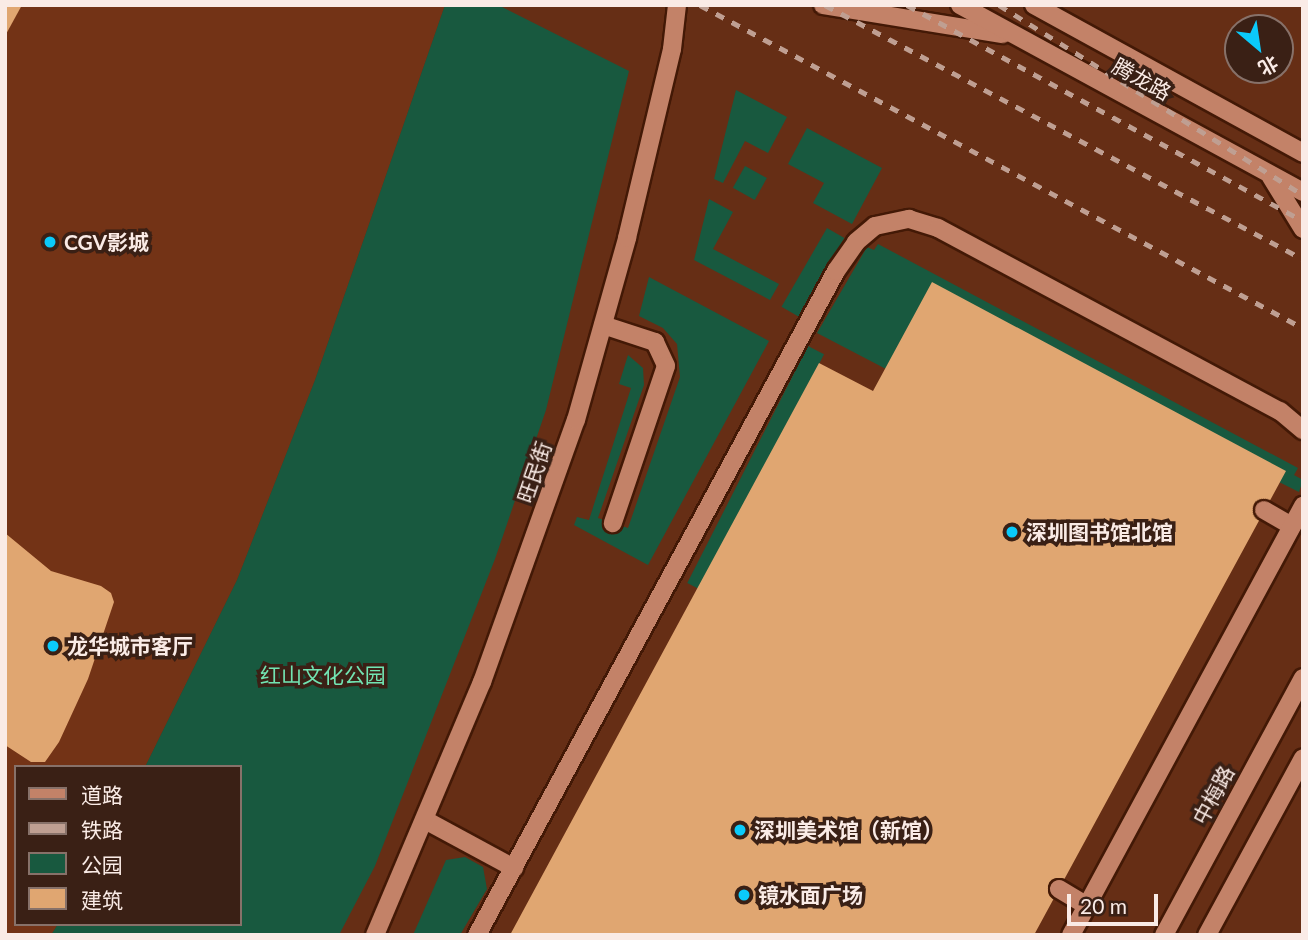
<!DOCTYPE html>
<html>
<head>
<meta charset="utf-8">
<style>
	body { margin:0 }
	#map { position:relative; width:1308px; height:940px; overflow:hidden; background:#662e15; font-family:Lato,"Noto Sans SC",sans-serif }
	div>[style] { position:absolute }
	.built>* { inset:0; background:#733316 }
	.green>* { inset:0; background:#18593f; transform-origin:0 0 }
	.building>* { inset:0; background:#e0a671 }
	.roads { filter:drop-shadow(2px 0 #431906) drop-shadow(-2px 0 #431906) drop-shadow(0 2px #431906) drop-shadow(0 -2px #431906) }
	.lane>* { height:18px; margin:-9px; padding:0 9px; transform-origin:9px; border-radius:9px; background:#c38268 }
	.secondary>* { height:18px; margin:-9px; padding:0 9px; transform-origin:9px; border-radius:9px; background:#c38268 }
	.rail>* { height:5px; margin-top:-2.5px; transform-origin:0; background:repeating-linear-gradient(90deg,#bf9f92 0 9px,transparent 0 18px) }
	.dots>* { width:19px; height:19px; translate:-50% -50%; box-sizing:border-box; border:4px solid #3a2015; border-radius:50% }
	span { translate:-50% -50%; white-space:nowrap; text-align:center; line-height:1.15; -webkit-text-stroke:7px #3a2015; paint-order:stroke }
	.street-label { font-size:21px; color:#faebe6 }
	.poi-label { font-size:21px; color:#faebe6; font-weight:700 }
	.left { translate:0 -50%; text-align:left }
	.park-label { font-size:21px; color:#72e4b2 }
	.frame { position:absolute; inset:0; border:7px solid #faebe6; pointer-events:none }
	.legend { position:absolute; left:14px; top:765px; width:228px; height:161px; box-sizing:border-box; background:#3a2015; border:2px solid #877169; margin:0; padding:9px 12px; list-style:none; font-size:21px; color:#faebe6 }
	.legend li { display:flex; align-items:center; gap:14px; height:35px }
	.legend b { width:35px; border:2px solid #877169 }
	.north { position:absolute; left:1224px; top:14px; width:70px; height:70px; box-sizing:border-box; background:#3a2015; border:2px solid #877169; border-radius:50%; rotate:151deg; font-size:19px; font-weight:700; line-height:28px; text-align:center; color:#faebe6 }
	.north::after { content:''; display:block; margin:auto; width:24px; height:32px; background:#0bcafa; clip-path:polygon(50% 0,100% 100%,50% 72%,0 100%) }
	.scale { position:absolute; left:1067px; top:894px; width:91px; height:32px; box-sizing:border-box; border:4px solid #faebe6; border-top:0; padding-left:9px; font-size:21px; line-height:24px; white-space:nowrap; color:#faebe6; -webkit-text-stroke:5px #3a2015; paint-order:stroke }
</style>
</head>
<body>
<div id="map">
	<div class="built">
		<i style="clip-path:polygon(5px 5px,445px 5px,315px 380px,237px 580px,145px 767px,16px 767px,16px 924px,58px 924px,51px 935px,5px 935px)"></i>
	</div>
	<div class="green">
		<i style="clip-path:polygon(445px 5px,498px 5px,629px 71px,546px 410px,495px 559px,375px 866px,339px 935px,51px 935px,58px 924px,240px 924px,240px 767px,145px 767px,237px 580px,315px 380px)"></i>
		<i style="clip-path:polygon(736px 90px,787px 117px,768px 153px,745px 141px,723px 183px,714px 179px)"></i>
		<i style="clip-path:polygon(807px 128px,882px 168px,852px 224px,813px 203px,824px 183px,788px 164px)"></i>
		<i style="left:745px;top:166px;width:25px;height:25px;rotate:29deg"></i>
		<i style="clip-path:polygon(709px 199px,733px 212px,713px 249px,779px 284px,770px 300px,694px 260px)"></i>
		<i style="left:827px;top:228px;width:20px;height:91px;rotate:30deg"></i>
		<i style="clip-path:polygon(878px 244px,1298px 468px,1294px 475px,1303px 480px,1299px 492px,1279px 482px,886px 369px,817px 333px,867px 247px,874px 250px)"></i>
		<i style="clip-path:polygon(649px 277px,769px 341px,648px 565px,574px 525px,577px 517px,589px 520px,631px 388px,619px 384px,628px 355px,643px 368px,644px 385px,598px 518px,628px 528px,680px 377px,677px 344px,663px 328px,639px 316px)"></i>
		<i style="left:808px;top:346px;width:18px;height:266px;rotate:27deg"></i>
		<i style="clip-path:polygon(465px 857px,483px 867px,487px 889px,460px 935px,413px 935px,446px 860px)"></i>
	</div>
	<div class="building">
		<i style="clip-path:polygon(5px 5px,22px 5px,5px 36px)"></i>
		<i style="clip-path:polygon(932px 282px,1286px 471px,1034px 935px,510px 935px,819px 363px,873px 391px)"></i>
		<i style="clip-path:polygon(5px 533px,51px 571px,101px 586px,111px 593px,114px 602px,88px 679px,59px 742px,45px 762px,31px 762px,5px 745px)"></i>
	</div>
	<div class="roads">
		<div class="lane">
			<i style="left:603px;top:325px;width:55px;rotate:18.1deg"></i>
			<i style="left:655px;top:342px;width:26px;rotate:65deg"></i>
			<i style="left:666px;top:366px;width:166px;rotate:108.7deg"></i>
			<i style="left:1264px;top:510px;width:32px;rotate:30deg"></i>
			<i style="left:427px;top:821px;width:99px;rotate:28.4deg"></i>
			<i style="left:1059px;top:889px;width:33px;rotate:31deg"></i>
			<i style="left:477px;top:935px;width:755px;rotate:-61.6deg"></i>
			<i style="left:836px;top:271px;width:35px;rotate:-55deg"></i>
			<i style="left:856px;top:242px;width:25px;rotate:-40deg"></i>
			<i style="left:875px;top:226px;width:35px;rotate:-12deg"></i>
			<i style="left:909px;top:219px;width:30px;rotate:17deg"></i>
			<i style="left:938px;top:228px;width:388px;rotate:28.2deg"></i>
			<i style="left:1280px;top:411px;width:30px;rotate:40deg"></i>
			<i style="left:1071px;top:935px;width:488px;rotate:-61.6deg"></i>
		</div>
		<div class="secondary">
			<i style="left:823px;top:5px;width:182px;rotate:9.2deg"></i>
			<i style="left:960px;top:5px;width:391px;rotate:28.6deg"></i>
			<i style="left:1034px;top:5px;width:307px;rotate:28.8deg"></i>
			<i style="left:1271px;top:177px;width:61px;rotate:58.4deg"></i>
			<i style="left:375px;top:935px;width:275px;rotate:-67.1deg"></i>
			<i style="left:482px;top:682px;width:278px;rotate:-70.3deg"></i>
			<i style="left:576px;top:420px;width:189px;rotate:-74.3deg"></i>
			<i style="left:627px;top:238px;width:194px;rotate:-76.6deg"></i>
			<i style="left:672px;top:49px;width:44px;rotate:-83.5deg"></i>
			<i style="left:1164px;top:935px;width:292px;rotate:-61.6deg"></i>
			<i style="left:1207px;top:935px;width:201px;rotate:-61.5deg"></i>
		</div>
	</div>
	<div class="rail">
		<i style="left:700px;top:5px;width:684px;rotate:28.18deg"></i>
		<i style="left:825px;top:5px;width:541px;rotate:27.99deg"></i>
		<i style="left:907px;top:5px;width:451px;rotate:28.6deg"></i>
		<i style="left:999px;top:5px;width:358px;rotate:32deg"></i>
	</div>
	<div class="dots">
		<i style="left:50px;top:242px;background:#0bcafa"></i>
		<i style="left:1012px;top:532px;background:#0bcafa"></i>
		<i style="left:53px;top:646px;background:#0bcafa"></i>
		<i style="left:740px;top:830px;background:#0bcafa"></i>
		<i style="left:744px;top:895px;background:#0bcafa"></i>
	</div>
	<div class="street-label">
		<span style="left:1142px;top:79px;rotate:29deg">腾龙路</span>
		<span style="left:534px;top:472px;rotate:-71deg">旺民街</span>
		<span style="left:1213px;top:795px;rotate:-62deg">中梅路</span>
	</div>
	<div class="poi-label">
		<span class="left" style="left:64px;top:242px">CGV影城</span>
		<span class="left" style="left:1026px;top:532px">深圳图书馆北馆</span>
		<span class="left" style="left:67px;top:646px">龙华城市客厅</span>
		<span class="left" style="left:754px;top:830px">深圳美术馆（新馆）</span>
		<span class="left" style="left:758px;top:895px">镜水面广场</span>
	</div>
	<div class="park-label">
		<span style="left:323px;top:675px">红山文化公园</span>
	</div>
	<div class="frame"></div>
	<ul class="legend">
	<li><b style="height:9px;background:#c38268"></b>道路</li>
	<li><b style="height:9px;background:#bf9f92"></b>铁路</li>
	<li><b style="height:19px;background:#18593f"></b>公园</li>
	<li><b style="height:19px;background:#e0a671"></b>建筑</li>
	</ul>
	<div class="north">北</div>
	<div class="scale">20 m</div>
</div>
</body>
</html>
